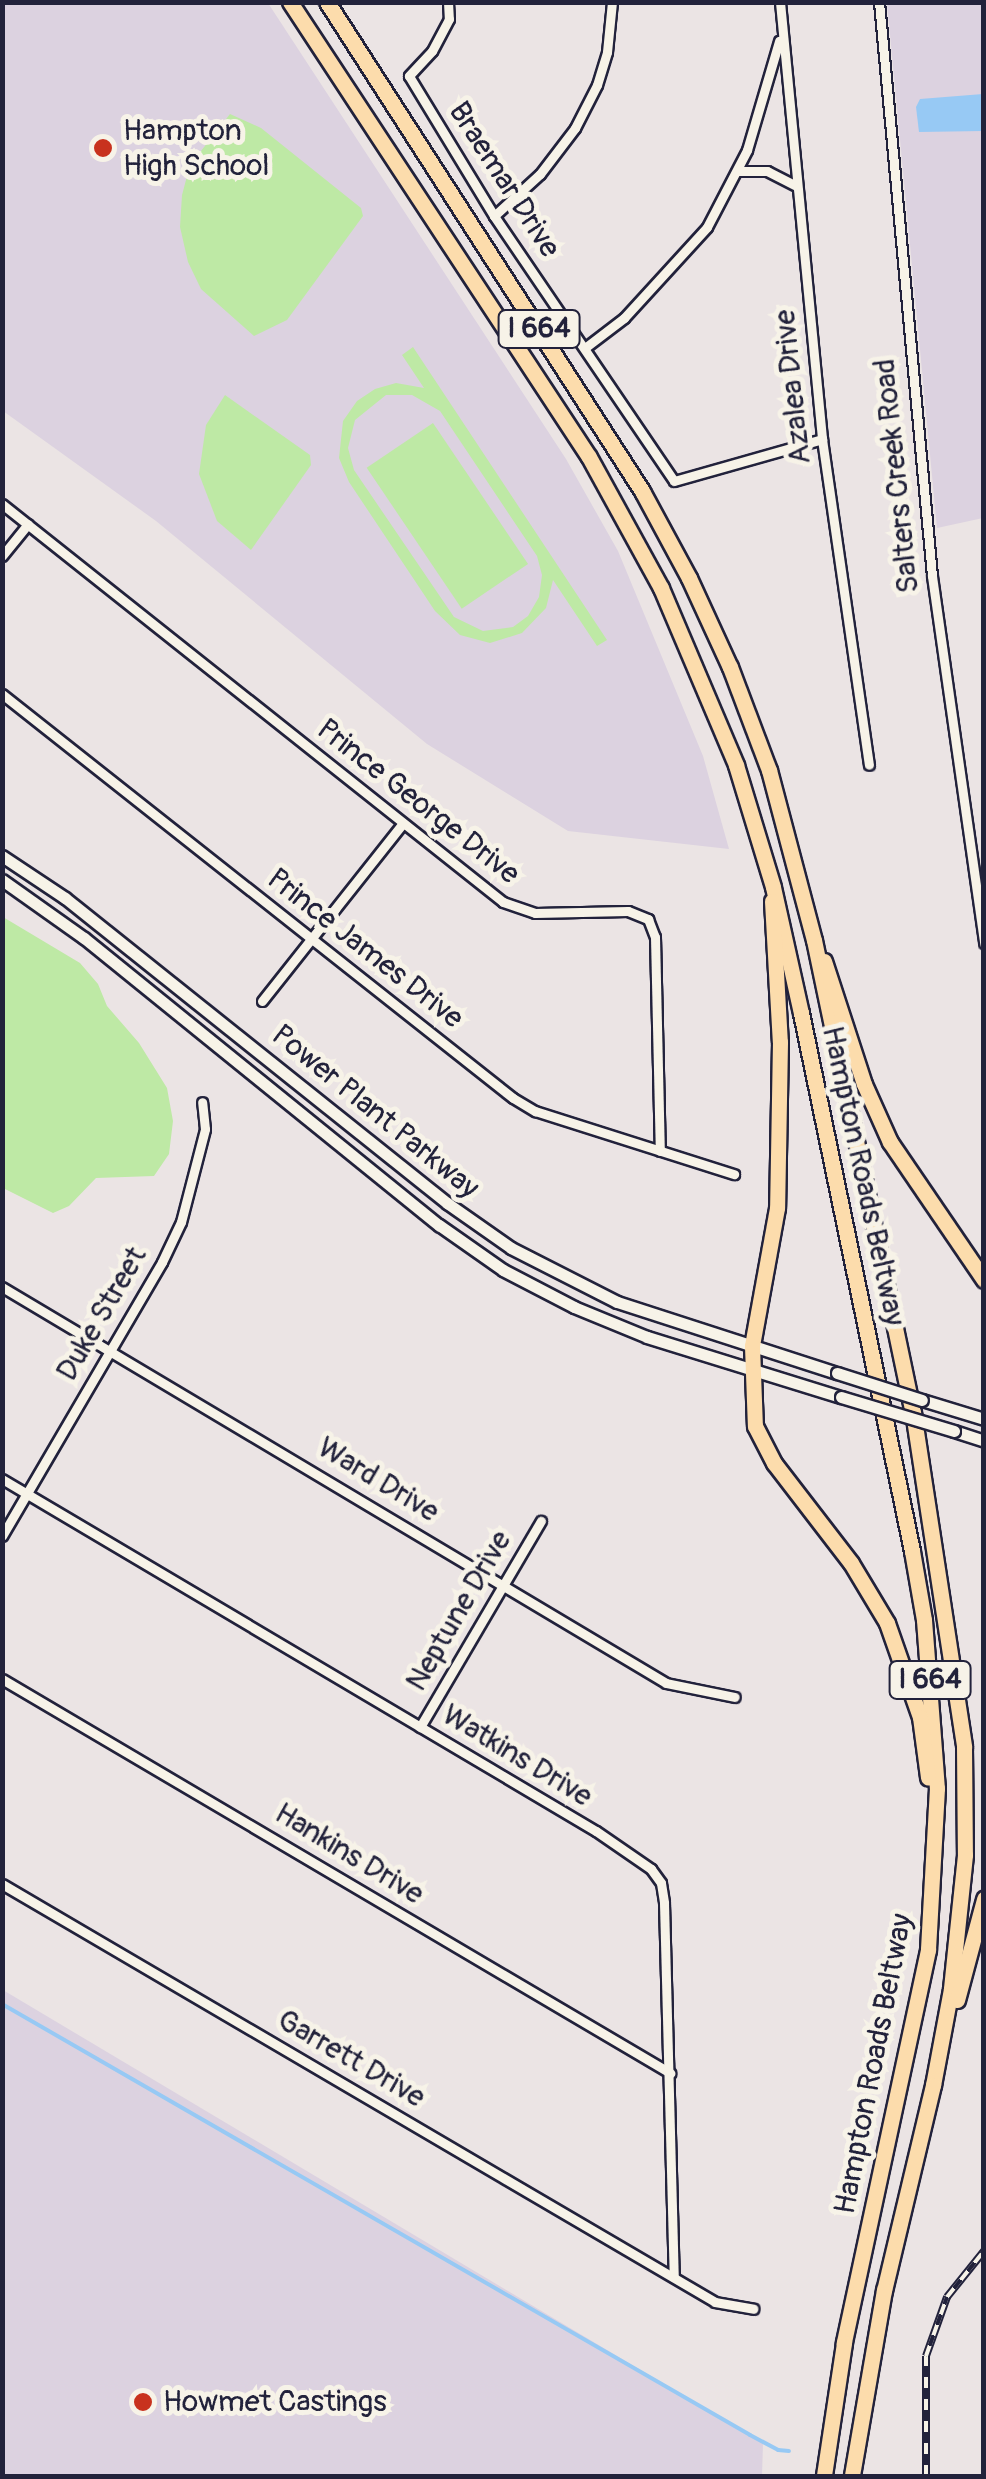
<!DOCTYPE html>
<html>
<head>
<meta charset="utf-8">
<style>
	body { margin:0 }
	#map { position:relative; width:986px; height:2479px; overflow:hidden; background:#ebe4e4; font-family:Pangolin,sans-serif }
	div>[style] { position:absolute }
	.built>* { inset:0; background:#dcd2e0 }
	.green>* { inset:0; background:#bee9a5; transform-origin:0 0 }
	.water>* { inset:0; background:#97c9f4 }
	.stream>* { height:4px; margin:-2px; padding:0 2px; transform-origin:2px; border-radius:2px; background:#97c9f4 }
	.roads { filter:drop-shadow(2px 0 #22223b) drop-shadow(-2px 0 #22223b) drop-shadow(0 2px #22223b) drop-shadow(0 -2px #22223b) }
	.minor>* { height:9px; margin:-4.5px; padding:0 4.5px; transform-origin:4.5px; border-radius:4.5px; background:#f7f3e8 }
	.secondary>* { height:11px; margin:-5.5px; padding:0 5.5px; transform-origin:5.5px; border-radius:5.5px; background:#f7f3e8 }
	.motorway>* { height:15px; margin:-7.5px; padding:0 7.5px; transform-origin:7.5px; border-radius:7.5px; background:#fcdcac }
	.rail>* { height:8px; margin-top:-4px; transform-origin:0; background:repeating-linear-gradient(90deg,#f7f3e8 0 11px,#22223b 0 22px); box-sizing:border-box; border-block:2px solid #22223b }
	.bridges { filter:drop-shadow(2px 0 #22223b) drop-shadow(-2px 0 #22223b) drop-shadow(0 2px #22223b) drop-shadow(0 -2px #22223b) }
	.secondary-bridge>* { height:11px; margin:-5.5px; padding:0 5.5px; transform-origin:5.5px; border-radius:5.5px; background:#f7f3e8 }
	.dots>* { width:28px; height:28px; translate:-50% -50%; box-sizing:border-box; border:5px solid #f7f3e8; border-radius:50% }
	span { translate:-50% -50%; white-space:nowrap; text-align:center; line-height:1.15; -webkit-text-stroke:10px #f7f3e8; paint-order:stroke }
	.shield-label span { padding:2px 8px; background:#f7f3e8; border:2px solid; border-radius:8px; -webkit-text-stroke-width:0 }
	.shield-label { font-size:28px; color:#22223b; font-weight:700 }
	.poi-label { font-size:30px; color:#22223b }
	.left { translate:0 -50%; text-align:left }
	.street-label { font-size:30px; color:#22223b }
	.frame { position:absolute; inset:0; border:5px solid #22223b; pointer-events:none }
</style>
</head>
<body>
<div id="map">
	<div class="built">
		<i style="clip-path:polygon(2px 3px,268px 3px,566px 459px,618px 551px,703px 756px,729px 849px,568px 831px,427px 744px,156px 521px,3px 411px)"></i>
		<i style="clip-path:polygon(887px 3px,983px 3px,983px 518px,937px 528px)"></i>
		<i style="clip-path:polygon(3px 1990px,763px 2443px,762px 2476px,3px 2476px)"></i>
	</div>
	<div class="green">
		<i style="clip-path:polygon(230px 114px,261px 128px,361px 208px,363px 216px,287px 320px,254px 336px,201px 289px,188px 262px,180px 227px,182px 195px,190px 165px)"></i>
		<i style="clip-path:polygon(evenodd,413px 347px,607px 640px,597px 646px,553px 580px,546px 608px,522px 633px,490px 643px,460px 635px,435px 611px,349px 482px,339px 458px,343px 421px,357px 401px,375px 389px,396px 383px,424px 388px,402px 355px,413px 347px,386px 395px,412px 395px,440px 411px,537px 556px,542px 575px,539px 597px,528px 616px,513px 627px,483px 631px,454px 617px,354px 470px,348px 448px,355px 420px,386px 395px)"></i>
		<i style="clip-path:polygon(225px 395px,310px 455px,311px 465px,251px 550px,217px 521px,199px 474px,206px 425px)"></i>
		<i style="left:433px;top:423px;width:170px;height:80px;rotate:56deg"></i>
		<i style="clip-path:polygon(3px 917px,80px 963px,98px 984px,107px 1006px,139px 1043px,167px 1088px,173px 1121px,169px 1154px,154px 1176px,96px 1178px,69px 1206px,53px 1213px,3px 1188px)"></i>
	</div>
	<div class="water">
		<i style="clip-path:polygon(983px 94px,983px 131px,919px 132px,916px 107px,920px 99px)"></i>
	</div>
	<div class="stream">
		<i style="left:2px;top:2004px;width:863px;rotate:29.95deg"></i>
		<i style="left:750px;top:2435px;width:32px;rotate:28deg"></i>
		<i style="left:778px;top:2450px;width:11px;rotate:5deg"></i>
	</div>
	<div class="roads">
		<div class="minor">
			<i style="left:448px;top:2px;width:17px;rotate:87deg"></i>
			<i style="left:449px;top:19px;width:36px;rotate:118deg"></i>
			<i style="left:432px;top:51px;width:34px;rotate:133deg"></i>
			<i style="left:409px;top:76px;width:164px;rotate:58.7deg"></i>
			<i style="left:494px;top:216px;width:320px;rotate:55.8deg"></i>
			<i style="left:674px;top:481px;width:154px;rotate:-15.8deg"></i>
			<i style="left:780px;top:2px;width:439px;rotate:84.5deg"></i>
			<i style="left:822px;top:439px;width:329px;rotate:81.8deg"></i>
			<i style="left:879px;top:2px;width:576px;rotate:84.72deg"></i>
			<i style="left:932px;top:576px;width:371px;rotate:81.9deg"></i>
			<i style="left:738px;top:171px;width:29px"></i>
			<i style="left:767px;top:171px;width:33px;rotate:27deg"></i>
			<i style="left:494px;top:216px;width:62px;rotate:-42.4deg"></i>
			<i style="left:540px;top:174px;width:58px;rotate:-52.7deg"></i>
			<i style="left:575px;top:128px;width:48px;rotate:-62.9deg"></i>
			<i style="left:597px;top:85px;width:34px;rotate:-73deg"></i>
			<i style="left:607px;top:52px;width:50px;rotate:-84.3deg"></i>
			<i style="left:586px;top:347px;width:48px;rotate:-37.3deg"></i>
			<i style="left:624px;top:318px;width:123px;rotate:-47.6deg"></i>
			<i style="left:707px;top:227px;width:87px;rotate:-62.5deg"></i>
			<i style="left:747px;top:150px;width:114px;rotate:-73.6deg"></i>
			<i style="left:2px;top:504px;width:640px;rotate:38.46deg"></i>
			<i style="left:503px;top:902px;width:34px;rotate:19deg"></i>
			<i style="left:535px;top:913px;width:93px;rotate:-1.2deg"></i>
			<i style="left:628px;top:911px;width:22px;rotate:22deg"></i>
			<i style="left:648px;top:919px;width:19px;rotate:69deg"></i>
			<i style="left:655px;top:937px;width:214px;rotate:88.7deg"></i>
			<i style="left:2px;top:556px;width:41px;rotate:-50.9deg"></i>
			<i style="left:2px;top:694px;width:651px;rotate:38.33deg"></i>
			<i style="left:513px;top:1098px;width:26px;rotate:31deg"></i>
			<i style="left:535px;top:1111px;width:209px;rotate:17.6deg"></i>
			<i style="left:262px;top:1001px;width:227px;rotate:-51.6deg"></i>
			<i style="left:2px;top:1287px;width:773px;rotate:30.81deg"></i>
			<i style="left:666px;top:1683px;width:70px;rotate:11.5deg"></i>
			<i style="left:2px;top:1479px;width:690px;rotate:30.65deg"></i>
			<i style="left:596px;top:1831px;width:67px;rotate:34.6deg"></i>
			<i style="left:651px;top:1869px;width:17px;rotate:54deg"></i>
			<i style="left:661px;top:1883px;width:20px;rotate:81deg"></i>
			<i style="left:664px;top:1903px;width:374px;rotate:88.5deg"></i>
			<i style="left:2px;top:1536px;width:317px;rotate:-59.7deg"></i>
			<i style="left:162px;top:1262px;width:44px;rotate:-64.6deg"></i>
			<i style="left:181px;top:1222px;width:96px;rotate:-75.5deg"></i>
			<i style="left:205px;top:1129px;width:27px;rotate:-96deg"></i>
			<i style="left:2px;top:1679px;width:776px;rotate:30.53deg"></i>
			<i style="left:420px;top:1727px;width:239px;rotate:-59.6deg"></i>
			<i style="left:2px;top:1884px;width:826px;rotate:30.38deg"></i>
			<i style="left:715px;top:2302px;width:39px;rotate:10deg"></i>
		</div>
		<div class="secondary">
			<i style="left:2px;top:856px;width:76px;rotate:33.7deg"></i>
			<i style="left:65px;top:898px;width:489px;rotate:38.6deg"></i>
			<i style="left:447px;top:1203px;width:78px;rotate:35.1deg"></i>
			<i style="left:511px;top:1248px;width:119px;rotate:27deg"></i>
			<i style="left:617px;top:1302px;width:231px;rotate:17.9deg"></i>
			<i style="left:2px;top:880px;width:100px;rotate:35.3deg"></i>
			<i style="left:84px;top:938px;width:457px;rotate:39deg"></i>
			<i style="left:439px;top:1225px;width:78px;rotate:35.1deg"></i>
			<i style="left:503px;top:1270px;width:80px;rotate:27.5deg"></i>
			<i style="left:574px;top:1307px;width:79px;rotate:22.3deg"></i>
			<i style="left:647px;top:1337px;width:203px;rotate:17.2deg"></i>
			<i style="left:922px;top:1400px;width:65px;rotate:17deg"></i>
			<i style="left:954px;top:1431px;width:32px;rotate:18deg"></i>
		</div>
		<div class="motorway">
			<i style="left:290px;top:2px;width:544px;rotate:56.69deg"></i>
			<i style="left:589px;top:457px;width:149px;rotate:61.2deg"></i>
			<i style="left:661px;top:588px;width:192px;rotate:67deg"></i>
			<i style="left:736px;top:765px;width:127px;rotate:73.1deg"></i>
			<i style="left:773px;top:887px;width:129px;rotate:77.5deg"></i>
			<i style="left:801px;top:1013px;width:549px;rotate:78.34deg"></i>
			<i style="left:912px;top:1551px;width:70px;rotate:80.1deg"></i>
			<i style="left:924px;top:1620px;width:169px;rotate:85.6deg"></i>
			<i style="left:937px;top:1788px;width:162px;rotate:93.2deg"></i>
			<i style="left:928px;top:1950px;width:402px;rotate:102.1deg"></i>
			<i style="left:844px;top:2343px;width:134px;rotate:98.6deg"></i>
			<i style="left:327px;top:2px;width:582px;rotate:57.21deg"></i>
			<i style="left:642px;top:491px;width:99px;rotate:61.6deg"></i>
			<i style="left:689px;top:578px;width:98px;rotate:65.3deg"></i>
			<i style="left:730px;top:667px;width:110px;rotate:69.3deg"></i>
			<i style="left:769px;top:770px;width:176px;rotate:75.2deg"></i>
			<i style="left:814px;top:940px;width:482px;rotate:78.2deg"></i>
			<i style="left:913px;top:1412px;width:339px;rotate:81.3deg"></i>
			<i style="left:964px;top:1747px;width:108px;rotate:89.5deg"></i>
			<i style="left:965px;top:1855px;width:135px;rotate:96deg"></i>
			<i style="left:951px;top:1989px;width:98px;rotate:100.6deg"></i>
			<i style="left:933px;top:2085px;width:211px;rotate:103.4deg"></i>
			<i style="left:884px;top:2290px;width:189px;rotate:99.8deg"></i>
			<i style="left:772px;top:901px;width:141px;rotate:86.8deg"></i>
			<i style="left:780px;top:1042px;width:166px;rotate:91deg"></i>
			<i style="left:777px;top:1208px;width:140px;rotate:100.3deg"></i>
			<i style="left:752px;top:1346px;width:80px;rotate:87.9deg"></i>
			<i style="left:755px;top:1426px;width:42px;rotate:62.8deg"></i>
			<i style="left:774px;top:1463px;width:126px;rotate:52.4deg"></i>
			<i style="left:851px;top:1563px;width:70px;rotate:59deg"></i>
			<i style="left:887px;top:1623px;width:100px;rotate:70.7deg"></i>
			<i style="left:920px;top:1717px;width:61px;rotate:82.4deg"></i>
			<i style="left:824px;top:961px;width:129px;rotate:72deg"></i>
			<i style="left:864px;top:1084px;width:64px;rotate:65.9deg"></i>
			<i style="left:890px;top:1142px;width:167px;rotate:55.7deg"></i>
			<i style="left:957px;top:2000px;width:105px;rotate:-75deg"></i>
		</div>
	</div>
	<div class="rail">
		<i style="left:926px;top:2476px;width:120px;rotate:-90deg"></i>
		<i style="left:926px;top:2356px;width:63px;rotate:-70.4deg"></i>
		<i style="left:947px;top:2297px;width:59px;rotate:-51.2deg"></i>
	</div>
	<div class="bridges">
		<div class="secondary-bridge">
			<i style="left:837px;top:1373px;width:89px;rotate:17.6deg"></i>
			<i style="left:841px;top:1397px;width:118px;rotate:16.7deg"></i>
		</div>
	</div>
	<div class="dots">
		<i style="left:103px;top:148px;background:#c8321e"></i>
		<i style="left:143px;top:2402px;background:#c8321e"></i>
	</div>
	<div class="shield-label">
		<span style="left:539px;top:329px">I 664</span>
		<span style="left:930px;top:1680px">I 664</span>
	</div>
	<div class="poi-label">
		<span class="left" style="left:123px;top:148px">Hampton<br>High School</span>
		<span class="left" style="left:163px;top:2402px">Howmet Castings</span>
	</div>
	<div class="street-label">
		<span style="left:504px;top:180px;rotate:57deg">Braemar Drive</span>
		<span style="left:793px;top:387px;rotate:-96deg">Azalea Drive</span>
		<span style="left:897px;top:476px;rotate:-96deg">Salters Creek Road</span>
		<span style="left:418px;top:802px;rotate:38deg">Prince George Drive</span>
		<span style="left:365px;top:949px;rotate:38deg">Prince James Drive</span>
		<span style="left:375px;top:1112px;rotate:39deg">Power Plant Parkway</span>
		<span style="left:863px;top:1176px;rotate:78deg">Hampton Roads Beltway</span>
		<span style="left:102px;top:1314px;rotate:-60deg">Duke Street</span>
		<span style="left:378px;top:1480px;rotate:31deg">Ward Drive</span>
		<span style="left:459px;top:1611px;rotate:-60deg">Neptune Drive</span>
		<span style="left:517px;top:1756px;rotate:31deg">Watkins Drive</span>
		<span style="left:349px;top:1854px;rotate:31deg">Hankins Drive</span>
		<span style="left:351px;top:2059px;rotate:30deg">Garrett Drive</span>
		<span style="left:874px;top:2064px;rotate:-79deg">Hampton Roads Beltway</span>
	</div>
	<div class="frame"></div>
</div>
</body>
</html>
